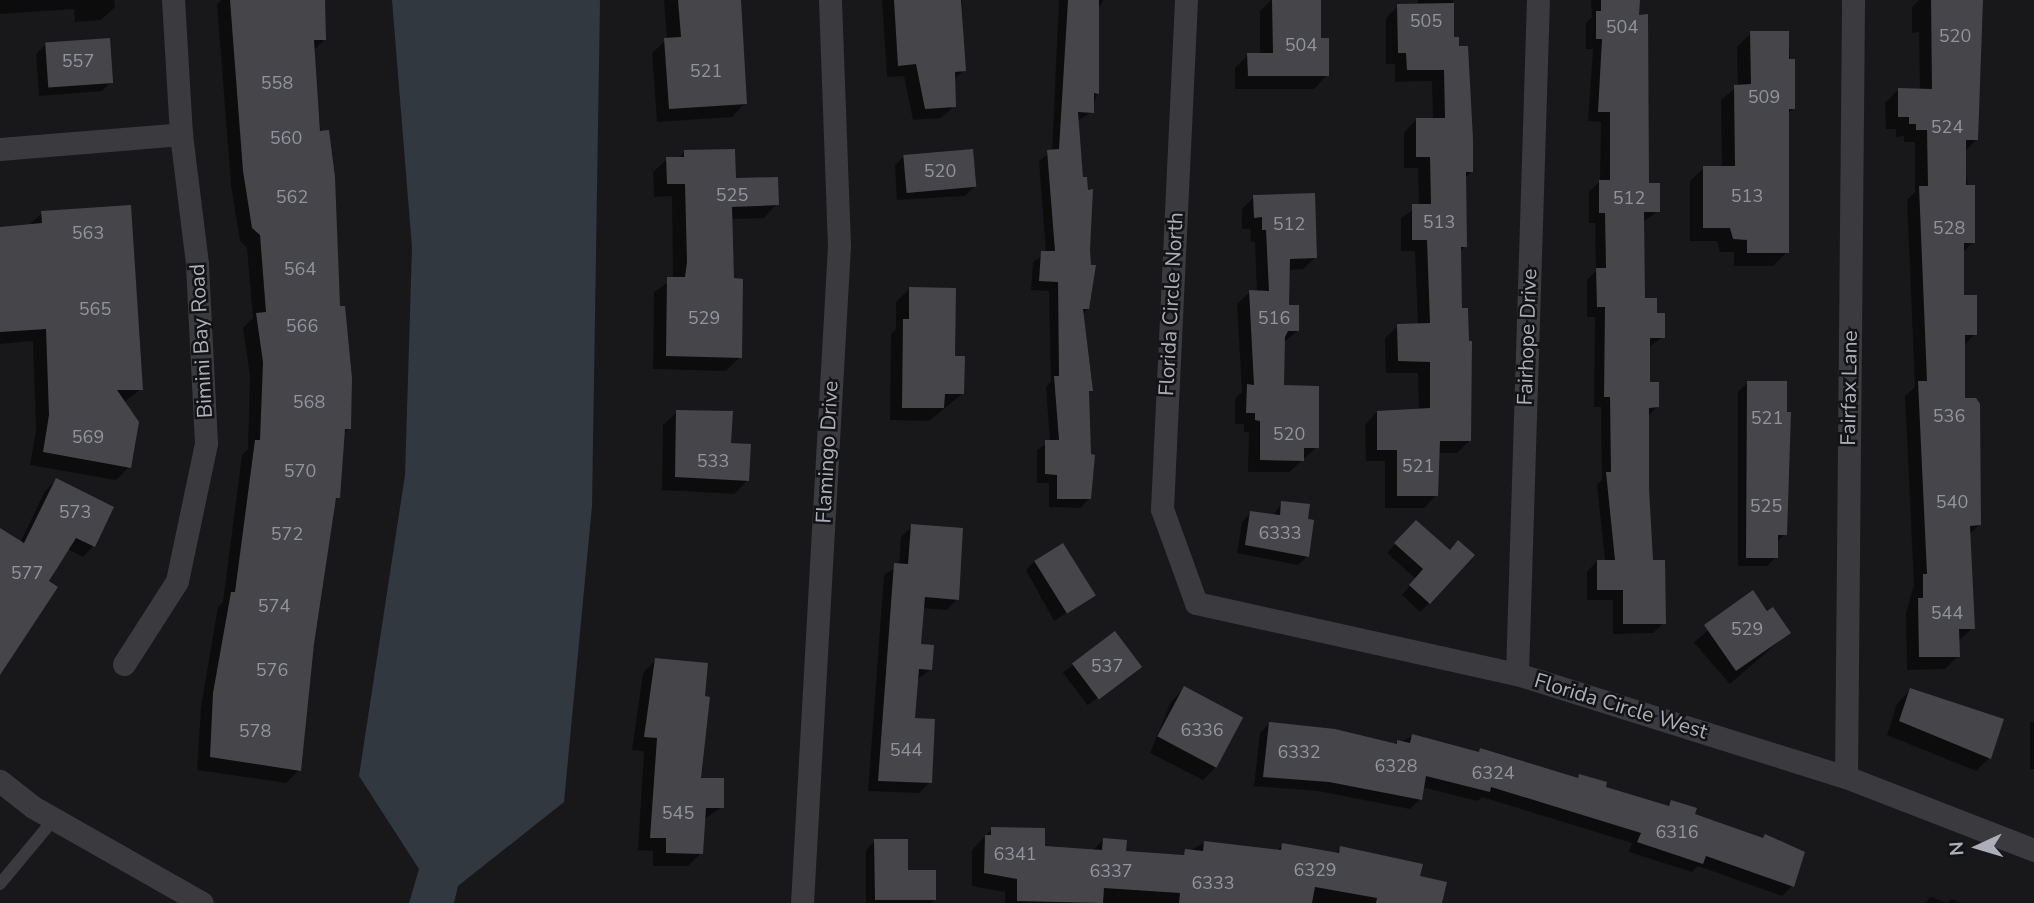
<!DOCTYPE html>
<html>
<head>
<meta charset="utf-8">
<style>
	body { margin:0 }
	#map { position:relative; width:2034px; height:903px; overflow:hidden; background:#18181a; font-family:"Nunito Sans",sans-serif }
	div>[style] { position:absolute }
	.water>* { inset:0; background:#31383f }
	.shadow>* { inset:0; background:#0007; transform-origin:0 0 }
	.building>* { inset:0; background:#46454a; transform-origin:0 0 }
	.lane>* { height:12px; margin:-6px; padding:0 6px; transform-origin:6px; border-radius:6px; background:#3a3a3f }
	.street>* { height:23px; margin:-11.5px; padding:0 11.5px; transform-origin:11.5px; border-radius:11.5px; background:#3a3a3f }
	span { translate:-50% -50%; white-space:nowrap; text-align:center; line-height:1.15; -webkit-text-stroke:5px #131315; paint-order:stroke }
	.number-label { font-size:18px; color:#92949d }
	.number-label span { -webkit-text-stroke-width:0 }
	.street-label { font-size:21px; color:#acafb9 }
	.north { position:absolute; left:1943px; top:812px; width:70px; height:70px; -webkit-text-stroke:5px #131315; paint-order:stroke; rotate:266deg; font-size:19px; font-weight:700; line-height:28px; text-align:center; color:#acafb9 }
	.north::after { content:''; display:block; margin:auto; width:24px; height:32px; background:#acafb9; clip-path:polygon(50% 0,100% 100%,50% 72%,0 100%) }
</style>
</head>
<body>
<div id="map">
	<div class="water">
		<i style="clip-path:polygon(392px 0,600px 0,592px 506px,564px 802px,458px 886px,454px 903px,409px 903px,419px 869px,359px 776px,405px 475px,412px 248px)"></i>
	</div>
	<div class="shadow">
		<i style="clip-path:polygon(0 0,114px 0,115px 7px,101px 20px,75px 22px,74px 9px,0 14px)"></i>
		<i style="clip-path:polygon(221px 0,323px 0,325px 39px,313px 51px,349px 428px,343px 434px,338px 497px,334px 502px,300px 737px,299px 770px,286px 783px,197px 770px,201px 707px,218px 607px,223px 602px,242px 455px,248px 449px,250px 376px,243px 328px,253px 318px,247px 248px,240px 241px,231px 185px,217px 4px)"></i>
		<i style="clip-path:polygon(664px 0,727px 0,745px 103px,732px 117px,657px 122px,652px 53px,667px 39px)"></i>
		<i style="clip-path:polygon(882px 0,962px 0,964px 70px,954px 80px,954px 106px,941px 118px,913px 120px,904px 76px,887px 77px)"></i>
		<i style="clip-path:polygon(1059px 0,1103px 0,1098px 10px,1097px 93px,1092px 112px,1077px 121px,1088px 309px,1082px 315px,1091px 390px,1087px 394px,1089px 499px,1080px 508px,1049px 507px,1049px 483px,1037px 483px,1037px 450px,1050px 442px,1046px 387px,1051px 382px,1049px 291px,1031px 290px,1033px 262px,1046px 253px,1039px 161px,1052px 151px)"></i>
		<i style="clip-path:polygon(1271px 0,1319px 0,1319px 39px,1327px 75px,1314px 89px,1235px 89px,1235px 68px,1248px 55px,1260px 55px,1260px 11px)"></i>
		<i style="clip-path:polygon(1418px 0,1453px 0,1453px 39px,1471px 172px,1464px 179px,1465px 246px,1459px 252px,1470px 440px,1457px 453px,1438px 453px,1436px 495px,1424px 508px,1385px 508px,1385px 461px,1366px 461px,1365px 425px,1377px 412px,1419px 410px,1418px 373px,1386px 373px,1385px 338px,1398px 326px,1418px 325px,1415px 251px,1401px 251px,1401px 218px,1419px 206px,1418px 168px,1404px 168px,1404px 132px,1416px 120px,1433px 120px,1432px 81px,1395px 82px,1395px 64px,1386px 64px,1386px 18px,1398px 6px,1418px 6px)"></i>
		<i style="clip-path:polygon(1591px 0,1638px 0,1647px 185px,1658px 211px,1643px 222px,1643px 300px,1655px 315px,1663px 337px,1648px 348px,1649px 384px,1658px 406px,1647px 417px,1651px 561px,1664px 623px,1653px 633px,1613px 634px,1613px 600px,1587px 600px,1587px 572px,1597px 561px,1605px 561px,1597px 484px,1602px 480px,1601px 407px,1594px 407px,1595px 317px,1587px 317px,1587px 280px,1596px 271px,1595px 223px,1589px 223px,1589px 192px,1600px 181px,1601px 122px,1588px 121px,1593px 49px,1586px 49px,1586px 23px,1592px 17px)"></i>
		<i style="clip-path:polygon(1919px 0,1982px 0,1977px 139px,1964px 152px,1973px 242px,1962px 253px,1962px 297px,1975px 334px,1964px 345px,1963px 400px,1979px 525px,1969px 535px,1973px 628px,1958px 641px,1958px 656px,1945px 669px,1907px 670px,1906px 613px,1914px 585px,1905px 396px,1915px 387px,1907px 200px,1915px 192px,1915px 142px,1904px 142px,1904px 136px,1896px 137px,1896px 129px,1886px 129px,1885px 103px,1898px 90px,1920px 90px,1919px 32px,1912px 33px,1912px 7px)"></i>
		<i style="clip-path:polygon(1751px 33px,1788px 33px,1794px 108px,1787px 114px,1787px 252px,1773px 266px,1734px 266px,1734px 252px,1720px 252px,1717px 241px,1690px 241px,1690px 181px,1704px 168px,1722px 168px,1721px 100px,1738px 86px,1737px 47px)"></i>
		<i style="clip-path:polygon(45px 45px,111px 82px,102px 91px,39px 96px,36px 54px)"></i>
		<i style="clip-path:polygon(684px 152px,777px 204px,764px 218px,730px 219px,740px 357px,726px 371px,653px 369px,654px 292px,673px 279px,672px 196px,654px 197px,653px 172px,667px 159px,678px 159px)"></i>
		<i style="clip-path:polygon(904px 156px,974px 187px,965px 196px,897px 200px,895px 165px)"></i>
		<i style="clip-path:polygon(1254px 197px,1316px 257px,1303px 269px,1288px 270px,1287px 307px,1297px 331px,1283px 343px,1282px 387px,1317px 447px,1289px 472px,1248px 472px,1249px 432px,1244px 432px,1244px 424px,1235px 424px,1235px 399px,1242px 392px,1237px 304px,1250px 292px,1257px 292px,1255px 241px,1251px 242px,1250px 229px,1242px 229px,1242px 209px)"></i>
		<i style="clip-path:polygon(42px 213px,141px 389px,123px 403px,129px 467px,116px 480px,30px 465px,36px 430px,33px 341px,0 344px,0 228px,28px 226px)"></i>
		<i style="clip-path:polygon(909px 289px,953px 358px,962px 394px,929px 421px,890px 420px,891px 334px,896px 329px,896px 302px)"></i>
		<i style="clip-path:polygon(1747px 383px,1785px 534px,1776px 543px,1776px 557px,1767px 566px,1738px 566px,1738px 392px)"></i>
		<i style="clip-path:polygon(677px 412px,729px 444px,748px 480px,734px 494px,662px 490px,663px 425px)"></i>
		<i style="clip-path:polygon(56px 480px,93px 546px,83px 557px,67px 549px,0 673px,0 540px,20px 543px,45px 491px)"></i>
		<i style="clip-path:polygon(1282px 502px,1307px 557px,1298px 565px,1237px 553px,1242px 522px,1251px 513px,1273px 516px)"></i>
		<i style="clip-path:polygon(1416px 522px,1429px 603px,1420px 612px,1402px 595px,1416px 579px,1387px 553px)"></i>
		<i style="clip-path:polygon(912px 526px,957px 599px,947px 610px,922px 608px,919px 645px,931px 669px,917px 680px,914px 720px,930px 782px,919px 793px,868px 791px,884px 575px,899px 565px,901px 537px)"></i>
		<i style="clip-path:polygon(1035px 561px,1094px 595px,1054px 621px,1026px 570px)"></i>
		<i style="left:1752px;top:592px;width:55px;height:77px;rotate:49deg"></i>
		<i style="left:1114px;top:634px;width:41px;height:64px;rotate:53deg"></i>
		<i style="clip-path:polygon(656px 660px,703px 698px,699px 780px,722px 807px,703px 820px,701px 853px,688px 866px,653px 866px,653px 851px,638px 850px,644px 751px,632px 750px,643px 673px)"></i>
		<i style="clip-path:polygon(1184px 688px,1216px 767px,1203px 780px,1150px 753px,1171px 702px)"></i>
		<i style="clip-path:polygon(1910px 690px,1989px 758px,1976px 771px,1887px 735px,1897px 704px)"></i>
		<i style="left:2034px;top:722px;width:47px;height:4px;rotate:90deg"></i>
		<i style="clip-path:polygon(1270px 723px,1394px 745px,1413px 736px,1477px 753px,1481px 750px,1576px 779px,1580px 776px,1603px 788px,1666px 807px,1671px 802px,1792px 886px,1782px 896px,1698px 866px,1692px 872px,1629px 852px,1632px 843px,1482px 797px,1478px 801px,1422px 787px,1420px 799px,1410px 809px,1318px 791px,1254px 786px,1260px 733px)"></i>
		<i style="clip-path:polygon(992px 829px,1043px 848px,1092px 851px,1103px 840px,1124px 853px,1180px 856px,1204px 843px,1277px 851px,1283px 844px,1335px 854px,1341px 848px,1418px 878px,1440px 903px,1005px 903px,1005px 892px,972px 886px,972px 850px)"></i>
		<i style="clip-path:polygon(875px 841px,934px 900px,931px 903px,866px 903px,866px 850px)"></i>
		<i style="clip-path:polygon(1931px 897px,1947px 903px,1951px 899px,1963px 903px,1924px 903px)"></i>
	</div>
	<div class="building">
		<i style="clip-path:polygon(230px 0,325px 0,326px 40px,314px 40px,320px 131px,329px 130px,335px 177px,340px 306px,345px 306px,352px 378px,351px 429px,345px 429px,340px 498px,336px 498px,314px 644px,301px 771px,210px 757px,213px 693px,231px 592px,235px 592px,255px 440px,260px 440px,263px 362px,256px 313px,266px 312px,260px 235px,252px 228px,243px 171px)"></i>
		<i style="clip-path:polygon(678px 0,741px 0,747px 104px,669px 109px,664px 38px,681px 37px)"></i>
		<i style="clip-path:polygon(894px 0,961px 0,966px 71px,955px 72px,956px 107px,925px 109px,916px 64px,898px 66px)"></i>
		<i style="clip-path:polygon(1068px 0,1099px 0,1099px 94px,1094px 93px,1094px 113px,1078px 112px,1083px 177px,1087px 177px,1088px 190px,1093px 189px,1090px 250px,1091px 265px,1096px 265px,1089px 309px,1083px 309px,1093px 391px,1089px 391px,1091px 454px,1095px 455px,1091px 499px,1057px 499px,1057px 475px,1045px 474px,1045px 440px,1059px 440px,1054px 376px,1059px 376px,1058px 282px,1039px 281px,1041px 251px,1055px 251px,1047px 150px,1059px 149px)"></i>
		<i style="clip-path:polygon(1272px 0,1321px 0,1321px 38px,1329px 38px,1329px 76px,1248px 76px,1247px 53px,1273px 53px)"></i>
		<i style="clip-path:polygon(1601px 0,1640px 0,1639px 15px,1648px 14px,1649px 183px,1660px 183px,1660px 212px,1644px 212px,1645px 298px,1657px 298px,1657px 313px,1665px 313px,1665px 338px,1650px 338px,1650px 382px,1659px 382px,1659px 407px,1649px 408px,1649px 488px,1653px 560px,1665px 560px,1666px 624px,1623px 624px,1623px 590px,1597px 590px,1597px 560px,1615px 560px,1606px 472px,1611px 472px,1610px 397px,1604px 397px,1605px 307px,1597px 307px,1596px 268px,1606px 268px,1605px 213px,1599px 213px,1599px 180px,1610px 180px,1610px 112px,1598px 112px,1602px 39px,1596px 39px,1596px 11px,1601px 11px)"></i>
		<i style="clip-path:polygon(1931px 0,1983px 0,1978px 140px,1966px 140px,1966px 185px,1975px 185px,1975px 243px,1964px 243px,1964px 295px,1977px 295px,1977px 335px,1965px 335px,1965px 398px,1976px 398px,1980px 404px,1981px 525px,1970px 526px,1975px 629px,1959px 629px,1960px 657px,1919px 657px,1918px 598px,1923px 598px,1923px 574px,1927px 574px,1918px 381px,1927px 381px,1919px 186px,1928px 186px,1927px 130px,1916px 130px,1916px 124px,1909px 124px,1909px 117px,1898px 117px,1898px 88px,1932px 89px)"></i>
		<i style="clip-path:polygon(1454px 3px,1454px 37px,1459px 37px,1459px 46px,1468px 46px,1473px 139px,1473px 172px,1466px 172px,1467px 247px,1461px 247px,1462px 308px,1468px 308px,1469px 341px,1472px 341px,1471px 441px,1440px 441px,1438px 496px,1397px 496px,1397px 450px,1377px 450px,1377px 411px,1430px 408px,1430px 362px,1398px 361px,1397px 324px,1430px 323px,1427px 240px,1412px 240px,1412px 204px,1431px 204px,1430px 157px,1416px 157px,1416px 118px,1445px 118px,1444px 70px,1407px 70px,1406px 53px,1398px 53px,1397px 4px)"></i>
		<i style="clip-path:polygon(1750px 31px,1789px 31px,1789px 59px,1795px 59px,1795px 109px,1789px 109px,1789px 253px,1747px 253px,1747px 240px,1733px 239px,1730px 228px,1703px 228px,1703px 166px,1735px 166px,1734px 85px,1751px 84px)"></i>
		<i style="left:110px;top:38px;width:45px;height:65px;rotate:86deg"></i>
		<i style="clip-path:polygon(735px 149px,736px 178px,778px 177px,779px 205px,732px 207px,734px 278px,743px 279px,742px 358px,666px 356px,667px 277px,685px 277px,687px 262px,685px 184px,667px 184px,666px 157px,684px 157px,684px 150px)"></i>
		<i style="left:973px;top:149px;width:38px;height:70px;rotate:85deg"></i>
		<i style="clip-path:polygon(1315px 193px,1317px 258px,1290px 259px,1289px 305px,1299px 305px,1299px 331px,1288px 331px,1285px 337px,1284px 385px,1319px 386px,1319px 448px,1304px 448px,1304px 461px,1260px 460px,1260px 421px,1255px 420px,1255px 413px,1246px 413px,1247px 384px,1254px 385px,1249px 290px,1269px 291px,1266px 230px,1262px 230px,1262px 217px,1254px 218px,1253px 195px)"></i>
		<i style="clip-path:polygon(131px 205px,143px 390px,117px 390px,139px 422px,131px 468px,43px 452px,49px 415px,46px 329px,0 332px,0 227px,42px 223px,41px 211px)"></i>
		<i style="clip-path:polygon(909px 287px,956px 288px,955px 356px,965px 356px,964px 394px,945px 394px,944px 408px,902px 408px,903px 319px,909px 319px)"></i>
		<i style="clip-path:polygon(1747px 381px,1787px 381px,1787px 412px,1791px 412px,1787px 535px,1778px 535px,1778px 558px,1746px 558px)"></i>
		<i style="clip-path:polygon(676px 410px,733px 411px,731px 443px,751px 444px,749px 481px,675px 477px)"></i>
		<i style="clip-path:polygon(56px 478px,114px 507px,95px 547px,76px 538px,49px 581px,58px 587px,0 675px,0 528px,24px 543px)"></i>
		<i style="clip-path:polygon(1281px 501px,1310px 504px,1308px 519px,1314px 520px,1309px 557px,1245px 545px,1250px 511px,1280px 515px)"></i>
		<i style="clip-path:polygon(1416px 520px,1450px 550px,1458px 540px,1475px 555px,1430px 604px,1409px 585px,1423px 569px,1394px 543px)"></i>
		<i style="clip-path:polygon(911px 524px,963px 528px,959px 600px,925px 597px,921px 644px,934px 645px,932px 670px,919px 669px,915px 718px,935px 719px,932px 783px,878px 781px,894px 563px,908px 564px)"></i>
		<i style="left:1063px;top:543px;width:62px;height:34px;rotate:58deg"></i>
		<i style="clip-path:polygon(1753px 590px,1767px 611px,1773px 607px,1791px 633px,1736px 671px,1704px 625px)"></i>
		<i style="left:1115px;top:631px;width:45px;height:54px;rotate:53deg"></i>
		<i style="clip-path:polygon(655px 658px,708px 663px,705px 696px,710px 697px,701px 778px,724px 778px,724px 808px,706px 808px,703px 854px,666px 853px,666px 838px,650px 838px,657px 738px,644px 737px)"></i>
		<i style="left:1184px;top:686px;width:67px;height:57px;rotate:28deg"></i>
		<i style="clip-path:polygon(1910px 688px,2004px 719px,1991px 759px,1899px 721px)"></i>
		<i style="clip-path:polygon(1269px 722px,1335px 729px,1397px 744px,1397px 740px,1410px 743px,1412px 734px,1479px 752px,1480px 748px,1578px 778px,1579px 774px,1607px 782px,1606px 787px,1669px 806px,1671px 800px,1697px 808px,1695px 814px,1763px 838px,1765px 834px,1805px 852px,1794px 887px,1706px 856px,1703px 864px,1637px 842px,1641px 833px,1491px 787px,1490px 792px,1426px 776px,1422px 800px,1329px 782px,1263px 777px)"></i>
		<i style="clip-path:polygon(991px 827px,1045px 828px,1045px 846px,1102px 850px,1103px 838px,1127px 840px,1126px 851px,1184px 855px,1185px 849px,1203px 851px,1204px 841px,1281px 850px,1282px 843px,1339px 853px,1340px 846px,1423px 864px,1420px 876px,1447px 882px,1442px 903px,1376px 903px,1377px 898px,1315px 887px,1312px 903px,1179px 903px,1180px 893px,1104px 888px,1103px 903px,1017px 901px,1017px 879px,984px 873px,985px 835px,991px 835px)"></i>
		<i style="clip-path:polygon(874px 839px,908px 839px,908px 870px,936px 870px,936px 900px,875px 900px)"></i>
	</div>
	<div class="lane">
		<i style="left:0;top:884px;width:85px;rotate:-50.3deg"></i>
	</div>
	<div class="street">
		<i style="left:1186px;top:0;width:510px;rotate:92.7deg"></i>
		<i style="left:1162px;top:509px;width:100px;rotate:70.1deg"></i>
		<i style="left:1196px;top:603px;width:329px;rotate:12.5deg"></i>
		<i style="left:1517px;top:674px;width:345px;rotate:17.4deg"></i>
		<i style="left:1846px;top:777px;width:202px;rotate:21.2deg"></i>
		<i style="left:0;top:149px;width:182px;rotate:-4.7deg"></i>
		<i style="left:124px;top:664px;width:98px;rotate:-57.4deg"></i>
		<i style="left:177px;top:581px;width:141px;rotate:-78.1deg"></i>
		<i style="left:206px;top:443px;width:180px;rotate:-92.9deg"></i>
		<i style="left:197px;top:263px;width:130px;rotate:-97.1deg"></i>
		<i style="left:181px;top:134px;width:134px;rotate:-93.4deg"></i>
		<i style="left:1517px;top:674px;width:674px;rotate:-88.22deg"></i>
		<i style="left:1846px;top:777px;width:777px;rotate:-89.48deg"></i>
		<i style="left:0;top:781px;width:42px;rotate:38.2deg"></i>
		<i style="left:33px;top:807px;width:194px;rotate:29.6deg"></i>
		<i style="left:802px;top:903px;width:658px;rotate:-86.78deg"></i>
		<i style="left:839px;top:246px;width:246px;rotate:-92.1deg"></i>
	</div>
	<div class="number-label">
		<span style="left:1426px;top:21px">505</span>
		<span style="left:1622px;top:27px">504</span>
		<span style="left:1955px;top:36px">520</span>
		<span style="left:1301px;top:45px">504</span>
		<span style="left:78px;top:61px">557</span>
		<span style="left:706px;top:71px">521</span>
		<span style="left:277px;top:83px">558</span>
		<span style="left:1764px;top:97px">509</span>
		<span style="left:1947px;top:127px">524</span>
		<span style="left:286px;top:138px">560</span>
		<span style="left:940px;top:171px">520</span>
		<span style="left:732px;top:195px">525</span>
		<span style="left:1747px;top:196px">513</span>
		<span style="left:292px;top:197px">562</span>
		<span style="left:1629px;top:198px">512</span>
		<span style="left:1439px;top:222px">513</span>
		<span style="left:1289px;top:224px">512</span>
		<span style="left:1949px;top:228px">528</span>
		<span style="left:88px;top:233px">563</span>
		<span style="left:300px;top:269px">564</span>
		<span style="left:95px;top:309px">565</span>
		<span style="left:704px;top:318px">529</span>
		<span style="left:1274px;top:318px">516</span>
		<span style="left:302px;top:326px">566</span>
		<span style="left:309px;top:402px">568</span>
		<span style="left:1949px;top:416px">536</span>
		<span style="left:1767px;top:418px">521</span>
		<span style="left:1289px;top:434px">520</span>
		<span style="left:88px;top:437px">569</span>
		<span style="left:713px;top:461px">533</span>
		<span style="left:1418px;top:466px">521</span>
		<span style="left:300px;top:471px">570</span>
		<span style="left:1952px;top:502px">540</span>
		<span style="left:1766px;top:506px">525</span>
		<span style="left:75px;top:512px">573</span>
		<span style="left:1280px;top:533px">6333</span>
		<span style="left:287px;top:534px">572</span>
		<span style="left:27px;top:573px">577</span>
		<span style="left:274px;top:606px">574</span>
		<span style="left:1947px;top:613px">544</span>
		<span style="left:1747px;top:629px">529</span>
		<span style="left:1107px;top:666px">537</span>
		<span style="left:272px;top:670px">576</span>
		<span style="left:1202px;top:730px">6336</span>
		<span style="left:255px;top:731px">578</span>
		<span style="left:906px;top:750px">544</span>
		<span style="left:1299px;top:752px">6332</span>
		<span style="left:1396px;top:766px">6328</span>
		<span style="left:1493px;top:773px">6324</span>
		<span style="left:678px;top:813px">545</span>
		<span style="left:1677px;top:832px">6316</span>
		<span style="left:1015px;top:854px">6341</span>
		<span style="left:1315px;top:870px">6329</span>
		<span style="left:1111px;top:871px">6337</span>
		<span style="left:1213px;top:883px">6333</span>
	</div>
	<div class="street-label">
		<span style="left:1171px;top:304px;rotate:-87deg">Florida Circle North</span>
		<span style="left:1527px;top:337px;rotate:-88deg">Fairhope Drive</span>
		<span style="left:201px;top:341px;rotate:-93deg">Bimini Bay Road</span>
		<span style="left:1849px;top:388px;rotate:-89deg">Fairfax Lane</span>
		<span style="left:827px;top:452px;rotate:-87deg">Flamingo Drive</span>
		<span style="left:1621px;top:706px;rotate:17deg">Florida Circle West</span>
	</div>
	<div class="north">N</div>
</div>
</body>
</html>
